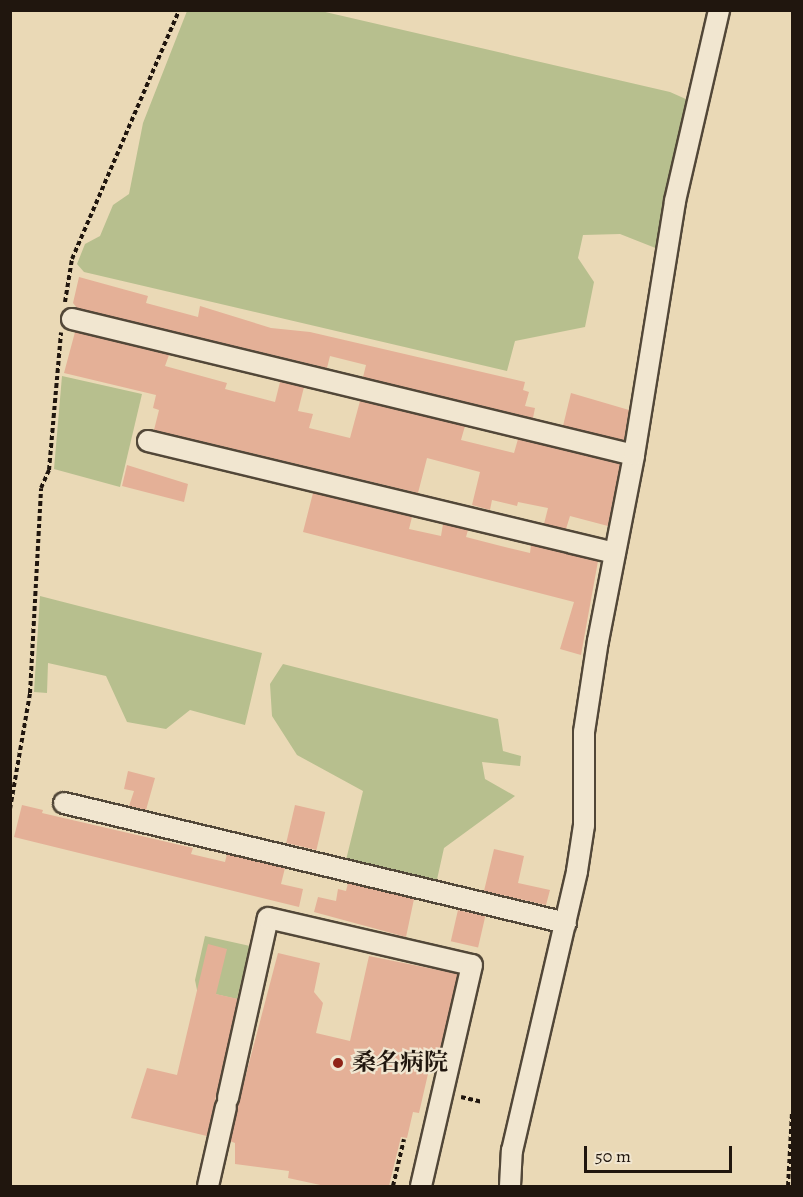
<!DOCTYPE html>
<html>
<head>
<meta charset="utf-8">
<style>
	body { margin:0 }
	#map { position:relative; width:803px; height:1197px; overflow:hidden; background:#ead9b6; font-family:Alegreya,"Noto Serif JP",serif }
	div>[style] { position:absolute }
	.green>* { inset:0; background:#b7bf8e }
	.building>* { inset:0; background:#e4b097; transform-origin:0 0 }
	.path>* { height:4px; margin-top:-2px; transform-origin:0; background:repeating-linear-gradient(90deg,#20160e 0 4.5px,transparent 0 7.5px) }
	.roads { filter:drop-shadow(2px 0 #524738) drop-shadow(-2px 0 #524738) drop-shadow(0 2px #524738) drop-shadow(0 -2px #524738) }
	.minor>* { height:20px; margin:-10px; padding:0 10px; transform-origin:10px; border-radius:10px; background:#f1e6d0 }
	.dots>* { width:16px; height:16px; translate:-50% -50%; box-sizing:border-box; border:3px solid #f1e6d0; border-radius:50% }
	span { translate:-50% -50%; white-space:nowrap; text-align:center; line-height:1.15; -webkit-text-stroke:4.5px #f1e6d0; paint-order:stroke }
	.poi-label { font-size:24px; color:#20160e; font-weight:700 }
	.left { translate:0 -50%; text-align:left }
	.frame { position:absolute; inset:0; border:12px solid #20160e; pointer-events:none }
	.scale { position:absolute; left:584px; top:1146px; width:148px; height:27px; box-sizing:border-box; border:3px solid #20160e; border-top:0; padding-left:8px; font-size:18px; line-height:21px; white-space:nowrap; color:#20160e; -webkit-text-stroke:4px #f1e6d0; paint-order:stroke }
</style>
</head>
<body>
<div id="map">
	<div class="green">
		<i style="clip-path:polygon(187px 11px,321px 11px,670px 92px,688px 100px,658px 249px,620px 234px,583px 235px,578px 258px,594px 282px,585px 327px,515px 341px,507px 371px,84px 272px,77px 264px,85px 244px,100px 236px,113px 205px,129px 194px,143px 123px)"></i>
		<i style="clip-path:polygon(62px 376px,142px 394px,120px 487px,54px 469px)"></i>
		<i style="clip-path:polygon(40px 596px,262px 653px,245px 725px,190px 710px,166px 729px,127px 722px,106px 676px,48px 663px,47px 693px,34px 692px)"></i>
		<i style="clip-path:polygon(283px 664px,498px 719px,503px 751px,521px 756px,520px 766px,482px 762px,485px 779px,515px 796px,444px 848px,436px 884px,345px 864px,363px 791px,297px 755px,272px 716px,270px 684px)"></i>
		<i style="clip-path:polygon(205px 936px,250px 946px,237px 999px,197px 990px,195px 980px)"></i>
	</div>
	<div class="building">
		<i style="clip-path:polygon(79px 277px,148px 296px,146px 303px,198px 317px,200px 306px,271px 328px,310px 332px,525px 382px,523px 390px,529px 392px,525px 406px,535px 408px,533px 418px,363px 377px,366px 365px,330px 356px,327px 368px,77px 308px,73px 303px)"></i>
		<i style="clip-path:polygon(75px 332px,169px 355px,165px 366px,227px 383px,225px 389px,275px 402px,280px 382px,304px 387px,298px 411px,313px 414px,309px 428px,350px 438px,360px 401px,465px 426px,461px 440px,514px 453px,518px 439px,620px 464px,608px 526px,570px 516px,566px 529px,544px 524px,548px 508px,518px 502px,517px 506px,492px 500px,490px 510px,472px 505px,480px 472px,427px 458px,418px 493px,154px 430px,159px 410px,153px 408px,156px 395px,64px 373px)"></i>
		<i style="clip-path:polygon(571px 393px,629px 410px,624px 440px,563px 426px)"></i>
		<i style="clip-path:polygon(127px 465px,188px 484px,184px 502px,122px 486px)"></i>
		<i style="clip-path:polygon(313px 493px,412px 517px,409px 529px,441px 536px,443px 524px,468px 530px,466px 537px,497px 545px,530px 553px,531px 545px,598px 561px,581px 655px,560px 649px,574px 602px,303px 532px)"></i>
		<i style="clip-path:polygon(128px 771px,155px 778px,146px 810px,129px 806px,134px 791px,124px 789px)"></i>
		<i style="clip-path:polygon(22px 805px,43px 810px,42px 813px,193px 848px,191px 854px,225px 862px,227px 854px,285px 868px,281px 884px,303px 889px,299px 907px,14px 837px)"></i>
		<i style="left:295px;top:805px;width:31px;height:39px;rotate:13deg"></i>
		<i style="clip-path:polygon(494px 849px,524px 856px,518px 883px,550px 890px,546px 905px,484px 891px)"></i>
		<i style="clip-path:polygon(348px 883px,414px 899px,406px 937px,314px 912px,318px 897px,336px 901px,338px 889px,346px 891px)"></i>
		<i style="left:458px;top:910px;width:28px;height:32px;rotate:13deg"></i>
		<i style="clip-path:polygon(208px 944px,227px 949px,216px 994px,238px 999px,207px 1136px,131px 1118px,147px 1068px,177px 1075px)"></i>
		<i style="clip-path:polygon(278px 953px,320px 963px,314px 992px,323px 1003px,316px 1033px,350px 1041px,369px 956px,458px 974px,439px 1054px,433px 1052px,419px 1113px,413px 1112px,407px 1138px,401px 1137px,389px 1186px,325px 1186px,288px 1178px,289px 1171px,235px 1164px,235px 1143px,230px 1141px,238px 1105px)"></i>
	</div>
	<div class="path">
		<i style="left:65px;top:302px;width:44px;rotate:-80.8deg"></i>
		<i style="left:72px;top:259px;width:271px;rotate:-66.7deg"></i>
		<i style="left:10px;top:809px;width:118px;rotate:-80.2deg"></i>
		<i style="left:30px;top:693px;width:205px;rotate:-86.9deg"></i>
		<i style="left:41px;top:488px;width:20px;rotate:-66deg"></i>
		<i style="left:49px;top:470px;width:138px;rotate:-85deg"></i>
		<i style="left:461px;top:1097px;width:22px;rotate:13deg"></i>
		<i style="left:393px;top:1186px;width:48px;rotate:-76.8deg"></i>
		<i style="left:788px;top:1186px;width:75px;rotate:-86.9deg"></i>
	</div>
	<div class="roads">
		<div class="minor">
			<i style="left:72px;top:319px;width:578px;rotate:13.6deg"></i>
			<i style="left:148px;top:441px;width:480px;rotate:13.5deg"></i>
			<i style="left:64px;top:803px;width:516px;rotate:13.44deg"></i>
			<i style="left:228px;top:1098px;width:184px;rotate:-77.5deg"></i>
			<i style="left:268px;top:918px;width:209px;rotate:13deg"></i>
			<i style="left:472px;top:965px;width:227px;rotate:103deg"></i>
			<i style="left:208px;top:1186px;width:81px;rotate:-77.2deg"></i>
			<i style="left:510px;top:1186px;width:35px;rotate:-87deg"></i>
			<i style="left:512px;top:1151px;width:287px;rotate:-76.9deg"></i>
			<i style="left:577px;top:871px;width:47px;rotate:-81.3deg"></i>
			<i style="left:584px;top:825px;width:93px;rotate:-90deg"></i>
			<i style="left:584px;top:732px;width:92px;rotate:-81.3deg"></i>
			<i style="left:598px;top:641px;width:189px;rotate:-79deg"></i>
			<i style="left:634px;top:455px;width:257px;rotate:-80.8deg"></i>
			<i style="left:675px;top:201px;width:196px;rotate:-77deg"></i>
		</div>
	</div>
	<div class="dots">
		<i style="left:338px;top:1063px;background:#8f2418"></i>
	</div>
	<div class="poi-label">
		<span class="left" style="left:352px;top:1063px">桑名病院</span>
	</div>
	<div class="frame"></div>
	<div class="scale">50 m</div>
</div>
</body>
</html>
